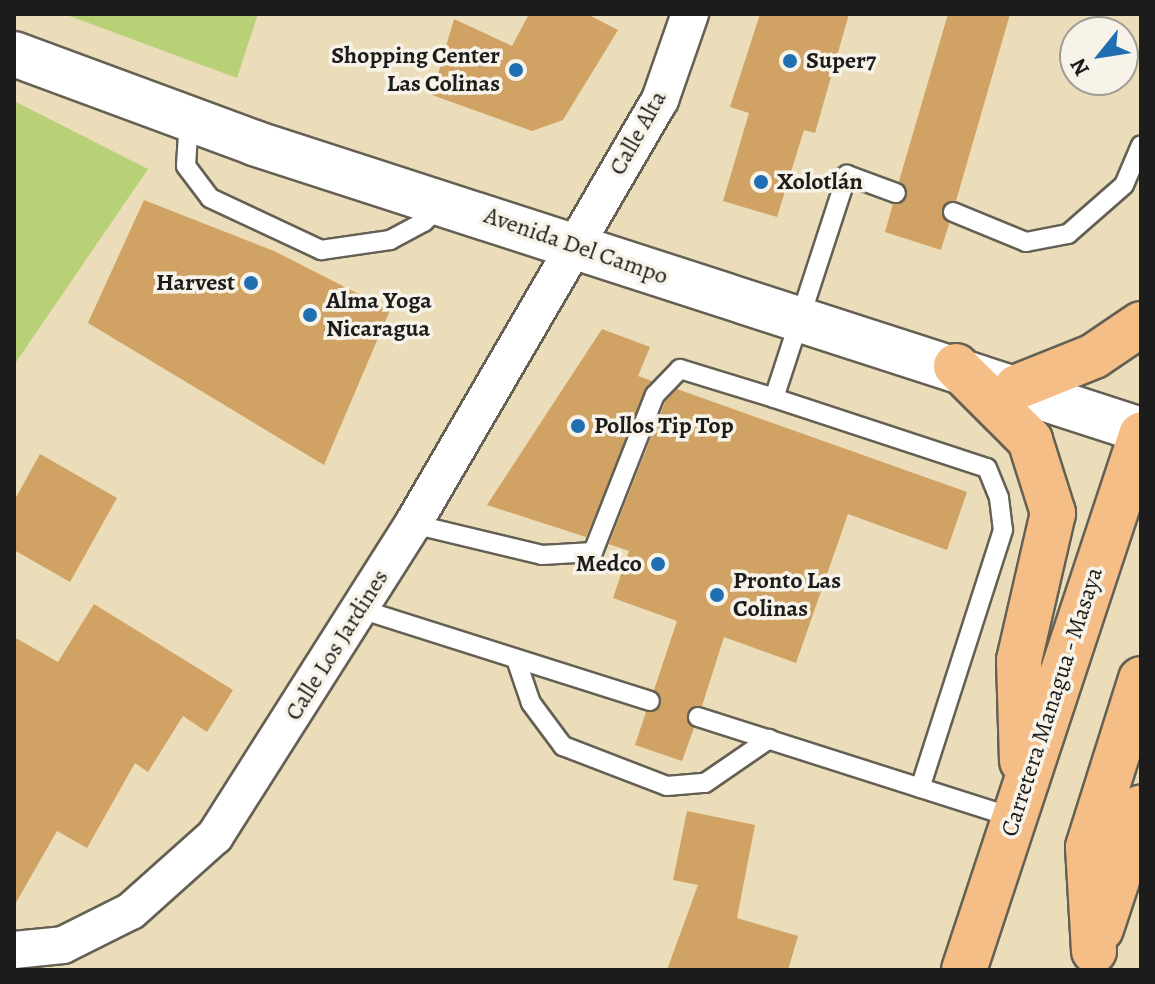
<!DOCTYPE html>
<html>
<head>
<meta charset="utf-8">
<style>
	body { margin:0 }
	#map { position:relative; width:1155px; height:984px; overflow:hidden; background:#ebddb9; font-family:Alegreya,serif }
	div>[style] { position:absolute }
	.green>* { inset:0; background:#b8d176 }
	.building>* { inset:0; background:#d0a263 }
	.roads { filter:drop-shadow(2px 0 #646053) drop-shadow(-2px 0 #646053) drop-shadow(0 2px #646053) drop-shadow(0 -2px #646053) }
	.service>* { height:18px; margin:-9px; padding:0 9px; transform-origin:9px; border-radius:9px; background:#fff }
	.minor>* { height:36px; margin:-18px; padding:0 18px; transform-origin:18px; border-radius:18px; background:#fff }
	.tertiary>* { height:44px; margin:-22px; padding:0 22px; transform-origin:22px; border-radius:22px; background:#fff }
	.trunk>* { height:44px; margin:-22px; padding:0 22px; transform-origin:22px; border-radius:22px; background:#f6be87 }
	.dots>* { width:22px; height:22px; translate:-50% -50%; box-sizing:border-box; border:4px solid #f7f3e8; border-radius:50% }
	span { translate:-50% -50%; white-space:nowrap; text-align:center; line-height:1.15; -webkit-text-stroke:7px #f7f3e8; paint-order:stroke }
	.poi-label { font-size:24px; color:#1c1c1c; font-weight:700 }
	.right { translate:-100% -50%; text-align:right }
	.left { translate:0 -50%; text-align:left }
	.street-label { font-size:24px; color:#1c1c1c }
	.frame { position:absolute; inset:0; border:16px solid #1c1c1c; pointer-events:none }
	.north { position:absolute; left:1059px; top:16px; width:80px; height:80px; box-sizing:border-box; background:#f7f3e8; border:2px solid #9f9d96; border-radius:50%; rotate:240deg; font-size:22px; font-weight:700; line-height:32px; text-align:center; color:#1c1c1c }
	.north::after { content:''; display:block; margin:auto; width:28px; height:36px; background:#1f6fb2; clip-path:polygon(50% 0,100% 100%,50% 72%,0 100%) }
</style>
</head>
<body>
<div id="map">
	<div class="green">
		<i style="clip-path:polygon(64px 14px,258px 14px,237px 78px)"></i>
		<i style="clip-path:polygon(14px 101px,148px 169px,14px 365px)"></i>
	</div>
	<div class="building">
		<i style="clip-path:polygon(529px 14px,587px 14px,618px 30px,563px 120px,532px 131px,432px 95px,454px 19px,512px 46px)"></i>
		<i style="clip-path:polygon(760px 14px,849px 14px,815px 133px,804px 130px,777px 217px,723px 201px,749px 113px,730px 107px)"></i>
		<i style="clip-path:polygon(948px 14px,1010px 14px,956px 201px,942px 208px,949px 224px,941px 250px,885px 232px,893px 204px,907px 196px,899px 181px)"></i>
		<i style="clip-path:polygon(144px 200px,274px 251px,390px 310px,324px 465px,88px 323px)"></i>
		<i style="clip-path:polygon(602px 329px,650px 347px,638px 376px,652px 381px,586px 537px,487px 505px)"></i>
		<i style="clip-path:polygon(677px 389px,967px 492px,947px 550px,848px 514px,796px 663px,724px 637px,702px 706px,687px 713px,694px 728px,682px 761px,635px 745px,646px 712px,661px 705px,654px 690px,677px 621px,613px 598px,629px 551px,609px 544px,665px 402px)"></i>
		<i style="clip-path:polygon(40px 454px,117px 498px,70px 582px,14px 550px,14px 501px)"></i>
		<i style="clip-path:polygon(94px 604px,233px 690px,207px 732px,183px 716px,148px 772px,135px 763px,87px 848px,57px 831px,14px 906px,14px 637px,58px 662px)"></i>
		<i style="clip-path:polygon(687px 811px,755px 825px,737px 918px,798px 936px,788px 970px,667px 970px,698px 885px,673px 880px)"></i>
	</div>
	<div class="roads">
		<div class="service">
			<i style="left:189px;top:118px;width:48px;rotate:93.6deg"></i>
			<i style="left:186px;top:166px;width:40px;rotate:53deg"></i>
			<i style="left:210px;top:198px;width:123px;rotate:25.1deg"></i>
			<i style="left:321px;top:250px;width:70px;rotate:-8.2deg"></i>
			<i style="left:390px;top:240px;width:38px;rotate:-28deg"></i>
			<i style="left:424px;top:222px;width:23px;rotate:-45deg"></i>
			<i style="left:953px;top:212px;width:79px;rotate:22.3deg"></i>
			<i style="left:1026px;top:242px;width:43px;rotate:-10.8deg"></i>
			<i style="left:1068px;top:234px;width:74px;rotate:-41.2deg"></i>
			<i style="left:1124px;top:185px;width:43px;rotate:-67deg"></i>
			<i style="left:774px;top:398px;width:224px;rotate:18.2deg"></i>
			<i style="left:987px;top:468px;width:32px;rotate:68deg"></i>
			<i style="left:999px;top:498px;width:32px;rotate:83deg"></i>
			<i style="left:1003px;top:530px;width:271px;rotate:107.8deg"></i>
			<i style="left:413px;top:524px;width:133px;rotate:13.5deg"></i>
			<i style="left:542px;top:555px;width:51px;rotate:-3.4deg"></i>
			<i style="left:593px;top:552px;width:169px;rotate:-68.5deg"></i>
			<i style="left:655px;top:395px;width:36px;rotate:-46deg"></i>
			<i style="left:680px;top:369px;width:98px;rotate:17.1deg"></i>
			<i style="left:774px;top:398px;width:235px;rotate:-71.9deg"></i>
			<i style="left:847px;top:175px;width:52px;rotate:20.2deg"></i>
			<i style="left:360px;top:609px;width:304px;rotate:17.6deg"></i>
			<i style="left:516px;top:659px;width:46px;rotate:71.2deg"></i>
			<i style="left:531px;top:703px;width:54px;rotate:53.3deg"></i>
			<i style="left:563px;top:746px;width:111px;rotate:21deg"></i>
			<i style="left:667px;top:786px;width:38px;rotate:-5deg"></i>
			<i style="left:705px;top:783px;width:78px;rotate:-34.5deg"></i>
			<i style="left:698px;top:717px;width:332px;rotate:17.7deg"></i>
		</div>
		<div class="minor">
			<i style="left:14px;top:950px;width:49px;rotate:-5.8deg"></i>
			<i style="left:63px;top:945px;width:76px;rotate:-26.6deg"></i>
			<i style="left:131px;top:911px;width:113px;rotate:-41.8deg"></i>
			<i style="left:215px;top:836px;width:370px;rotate:-57.6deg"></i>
			<i style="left:413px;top:524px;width:491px;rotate:-59.8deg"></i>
			<i style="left:660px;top:100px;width:91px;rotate:-70.8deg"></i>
		</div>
		<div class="tertiary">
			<i style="left:14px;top:54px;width:256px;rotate:20.3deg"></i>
			<i style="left:254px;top:143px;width:932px;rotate:17.93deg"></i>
		</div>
		<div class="trunk">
			<i style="left:956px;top:366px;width:105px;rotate:45deg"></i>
			<i style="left:1030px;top:440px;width:77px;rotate:72.5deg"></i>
			<i style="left:1053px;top:513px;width:151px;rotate:103deg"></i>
			<i style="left:1019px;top:660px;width:101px;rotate:88.3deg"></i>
			<i style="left:1017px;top:387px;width:83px;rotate:-21.9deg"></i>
			<i style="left:1094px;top:356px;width:57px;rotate:-34.2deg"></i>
			<i style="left:1101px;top:929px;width:128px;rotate:-71.8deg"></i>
			<i style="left:1094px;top:951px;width:104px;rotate:-93.3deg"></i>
			<i style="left:1088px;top:847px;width:176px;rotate:-72.5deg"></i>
			<i style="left:964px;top:970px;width:564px;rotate:-71.69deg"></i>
		</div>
	</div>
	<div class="dots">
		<i style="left:790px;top:61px;background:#1f6fb2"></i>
		<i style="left:516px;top:70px;background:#1f6fb2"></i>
		<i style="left:761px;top:182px;background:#1f6fb2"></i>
		<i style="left:251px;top:283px;background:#1f6fb2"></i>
		<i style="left:310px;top:315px;background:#1f6fb2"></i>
		<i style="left:578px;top:426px;background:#1f6fb2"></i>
		<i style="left:658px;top:564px;background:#1f6fb2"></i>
		<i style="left:717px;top:595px;background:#1f6fb2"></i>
	</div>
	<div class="poi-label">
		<span class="right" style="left:500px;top:70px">Shopping Center<br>Las Colinas</span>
		<span class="left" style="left:806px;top:61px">Super7</span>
		<span class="left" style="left:777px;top:182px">Xolotlán</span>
		<span class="right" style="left:235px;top:283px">Harvest</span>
		<span class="left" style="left:326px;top:315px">Alma Yoga<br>Nicaragua</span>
		<span class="left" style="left:594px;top:426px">Pollos Tip Top</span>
		<span class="right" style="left:642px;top:564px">Medco</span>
		<span class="left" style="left:733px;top:595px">Pronto Las<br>Colinas</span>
	</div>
	<div class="street-label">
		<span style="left:638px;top:133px;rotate:-61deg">Calle Alta</span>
		<span style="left:576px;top:246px;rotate:19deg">Avenida Del Campo</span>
		<span style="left:337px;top:645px;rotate:-58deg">Calle Los Jardines</span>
		<span style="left:1052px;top:702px;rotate:-72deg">Carretera Managua - Masaya</span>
	</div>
	<div class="frame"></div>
	<div class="north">N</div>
</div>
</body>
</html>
